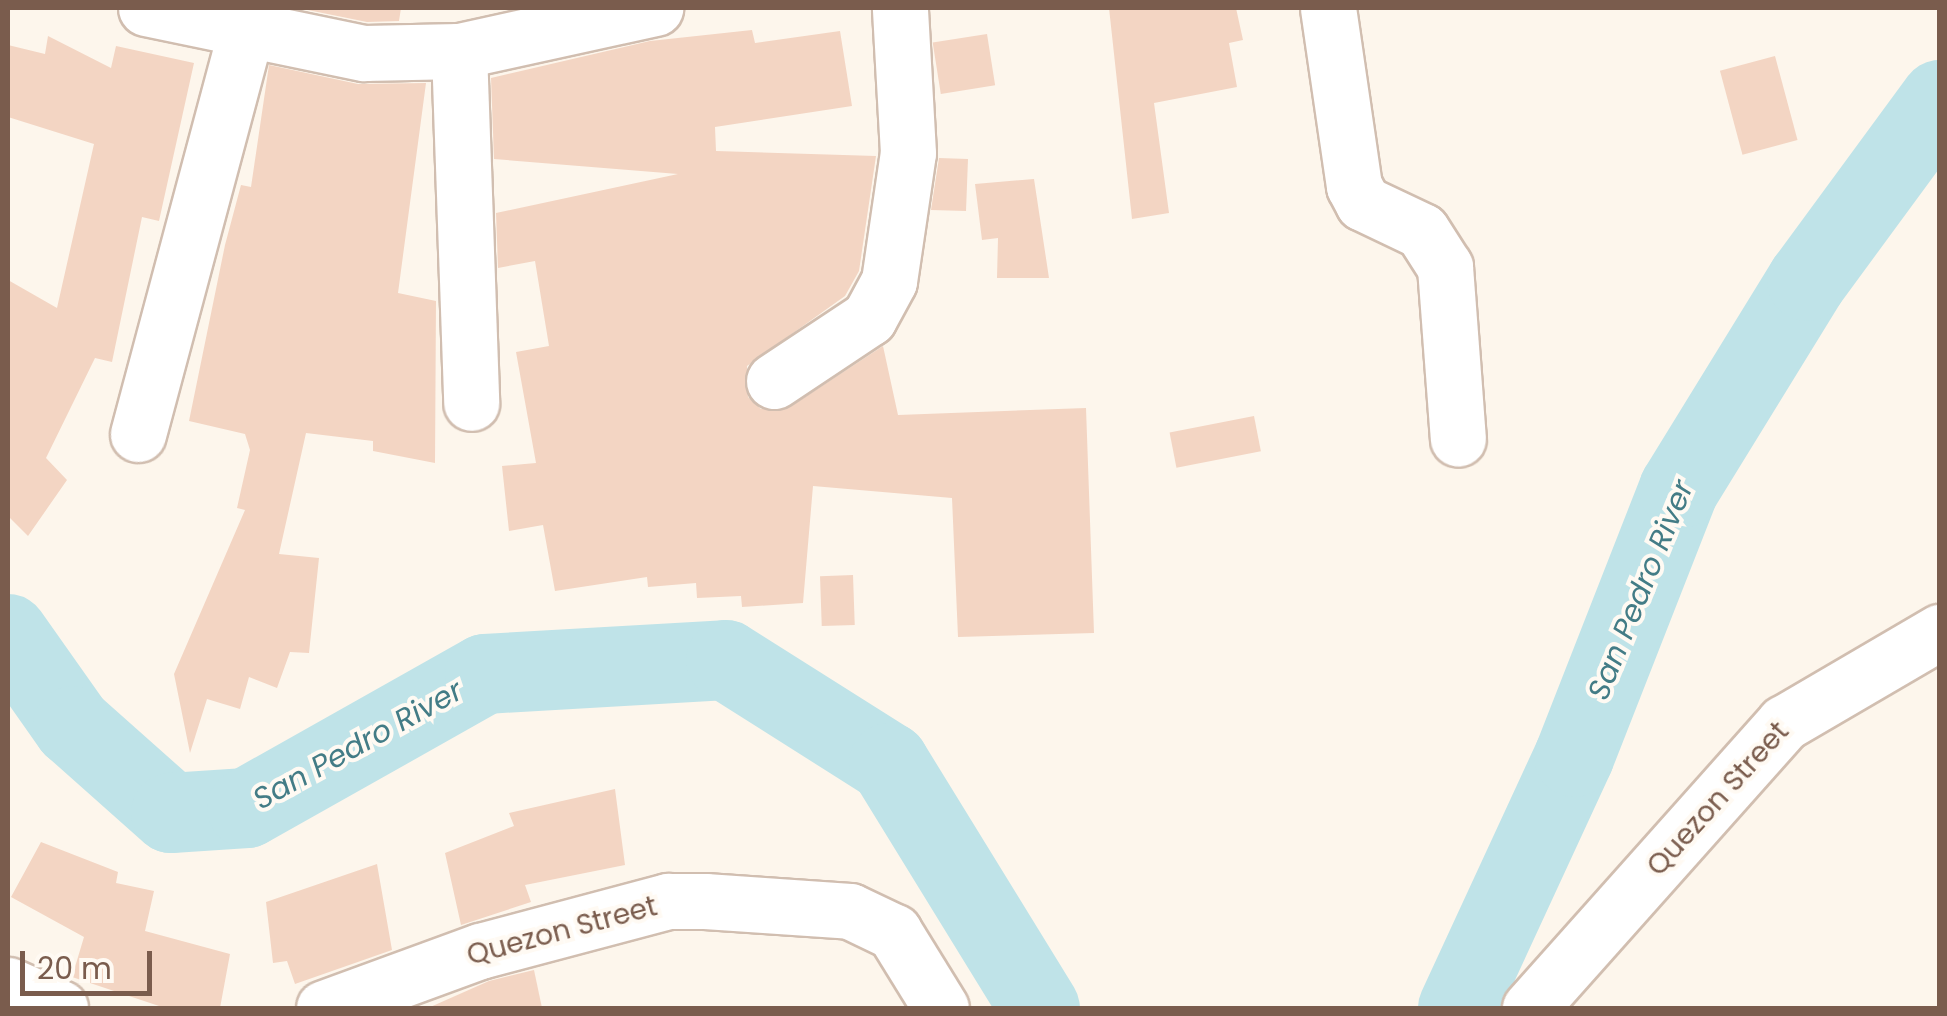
<!DOCTYPE html>
<html>
<head>
<meta charset="utf-8">
<style>
	body { margin:0 }
	#map { position:relative; width:1947px; height:1016px; overflow:hidden; background:#fdf6ec; font-family:Poppins,sans-serif }
	div>[style] { position:absolute }
	.river>* { height:80px; margin:-40px; padding:0 40px; transform-origin:40px; border-radius:40px; background:#bfe3e8 }
	.building>* { inset:0; background:#f3d5c3; transform-origin:0 0 }
	.roads { filter:drop-shadow(2px 0 #d1beb0) drop-shadow(-2px 0 #d1beb0) drop-shadow(0 2px #d1beb0) drop-shadow(0 -2px #d1beb0) }
	.minor>* { height:55px; margin:-27.5px; padding:0 27.5px; transform-origin:27.5px; border-radius:27.5px; background:#fff }
	span { translate:-50% -50%; white-space:nowrap; text-align:center; line-height:1.15; -webkit-text-stroke:8px #fffaf3; paint-order:stroke }
	.street-label { font-size:28px; color:#7a5c4d }
	.water-label { font-size:30px; color:#437c86; font-style:italic }
	.frame { position:absolute; inset:0; border:10px solid #7a5c4d; pointer-events:none }
	.scale { position:absolute; left:20px; top:951px; width:132px; height:45px; box-sizing:border-box; border:5px solid #7a5c4d; border-top:0; padding-left:12px; font-size:30px; line-height:35px; white-space:nowrap; color:#7a5c4d; -webkit-text-stroke:8px #fffaf3; paint-order:stroke }
</style>
</head>
<body>
<div id="map">
	<div class="river">
		<i style="left:8px;top:634px;width:113px;rotate:54.8deg"></i>
		<i style="left:73px;top:726px;width:131px;rotate:41.6deg"></i>
		<i style="left:171px;top:813px;width:76px;rotate:-3.8deg"></i>
		<i style="left:247px;top:808px;width:273px;rotate:-29.4deg"></i>
		<i style="left:485px;top:674px;width:241px;rotate:-3.3deg"></i>
		<i style="left:726px;top:660px;width:193px;rotate:32.3deg"></i>
		<i style="left:889px;top:763px;width:288px;rotate:58.4deg"></i>
		<i style="left:1458px;top:1008px;width:277px;rotate:-65.2deg"></i>
		<i style="left:1574px;top:757px;width:288px;rotate:-68.6deg"></i>
		<i style="left:1679px;top:489px;width:244px;rotate:-58.4deg"></i>
		<i style="left:1807px;top:281px;width:225px;rotate:-53.7deg"></i>
	</div>
	<div class="building">
		<i style="clip-path:polygon(298px 8px,401px 8px,399px 21px,367px 22px)"></i>
		<i style="clip-path:polygon(1109px 8px,1236px 8px,1243px 40px,1229px 43px,1237px 87px,1154px 103px,1169px 213px,1132px 219px)"></i>
		<i style="clip-path:polygon(752px 30px,755px 43px,840px 31px,852px 106px,715px 127px,716px 151px,876px 156px,859px 271px,845px 296px,747px 366px,748px 397px,761px 409px,790px 407px,883px 346px,898px 415px,1086px 408px,1094px 633px,958px 637px,952px 498px,813px 486px,803px 603px,742px 607px,741px 596px,697px 598px,696px 583px,648px 587px,647px 577px,555px 591px,543px 525px,509px 531px,502px 466px,536px 463px,516px 352px,549px 346px,535px 261px,498px 268px,496px 213px,678px 174px,494px 159px,491px 78px,650px 41px)"></i>
		<i style="left:987px;top:34px;width:52px;height:55px;rotate:81deg"></i>
		<i style="clip-path:polygon(48px 36px,111px 68px,116px 46px,194px 63px,159px 221px,142px 217px,112px 362px,95px 358px,46px 458px,67px 480px,28px 536px,8px 516px,8px 280px,57px 308px,94px 144px,8px 117px,8px 45px,45px 54px)"></i>
		<i style="left:1775px;top:56px;width:87px;height:57px;rotate:75deg"></i>
		<i style="clip-path:polygon(269px 65px,358px 84px,426px 83px,398px 293px,436px 301px,435px 463px,373px 451px,373px 441px,306px 433px,279px 554px,319px 558px,309px 653px,290px 652px,277px 688px,249px 677px,240px 709px,207px 699px,190px 753px,174px 674px,245px 510px,237px 508px,250px 450px,245px 434px,189px 421px,225px 245px,241px 185px,251px 187px)"></i>
		<i style="clip-path:polygon(939px 158px,968px 159px,966px 211px,931px 210px)"></i>
		<i style="clip-path:polygon(1034px 179px,1049px 278px,997px 278px,998px 238px,982px 240px,975px 184px)"></i>
		<i style="left:1254px;top:416px;width:36px;height:86px;rotate:79deg"></i>
		<i style="left:853px;top:575px;width:50px;height:33px;rotate:88deg"></i>
		<i style="clip-path:polygon(615px 789px,625px 865px,525px 885px,531px 902px,461px 925px,445px 853px,514px 826px,509px 813px)"></i>
		<i style="clip-path:polygon(41px 842px,118px 872px,116px 883px,154px 891px,145px 931px,230px 954px,220px 1008px,165px 1008px,72px 977px,84px 937px,11px 897px)"></i>
		<i style="clip-path:polygon(377px 864px,392px 950px,295px 984px,287px 961px,273px 963px,266px 902px)"></i>
		<i style="clip-path:polygon(534px 970px,542px 1008px,428px 1008px,489px 981px)"></i>
	</div>
	<div class="roads">
		<div class="minor">
			<i style="left:146px;top:8px;width:223px;rotate:11.7deg"></i>
			<i style="left:364px;top:53px;width:95px;rotate:-1.2deg"></i>
			<i style="left:459px;top:51px;width:201px;rotate:-12.4deg"></i>
			<i style="left:1328px;top:8px;width:180px;rotate:81.7deg"></i>
			<i style="left:1354px;top:186px;width:19px;rotate:62deg"></i>
			<i style="left:1363px;top:203px;width:65px;rotate:25.4deg"></i>
			<i style="left:1422px;top:231px;width:43px;rotate:57.4deg"></i>
			<i style="left:1445px;top:267px;width:172px;rotate:85.7deg"></i>
			<i style="left:459px;top:51px;width:352px;rotate:88deg"></i>
			<i style="left:774px;top:381px;width:114px;rotate:-33.6deg"></i>
			<i style="left:869px;top:318px;width:42px;rotate:-61.6deg"></i>
			<i style="left:889px;top:281px;width:129px;rotate:-81.6deg"></i>
			<i style="left:908px;top:153px;width:145px;rotate:-93.2deg"></i>
			<i style="left:138px;top:434px;width:416px;rotate:-75deg"></i>
			<i style="left:8px;top:985px;width:57px;rotate:23.9deg"></i>
			<i style="left:324px;top:1008px;width:166px;rotate:-20.1deg"></i>
			<i style="left:480px;top:951px;width:195px;rotate:-14.9deg"></i>
			<i style="left:668px;top:901px;width:37px"></i>
			<i style="left:705px;top:901px;width:145px;rotate:3.9deg"></i>
			<i style="left:850px;top:911px;width:49px;rotate:25.5deg"></i>
			<i style="left:894px;top:932px;width:89px;rotate:58.3deg"></i>
			<i style="left:1530px;top:1008px;width:382px;rotate:-48.3deg"></i>
			<i style="left:1784px;top:723px;width:181px;rotate:-30.3deg"></i>
		</div>
	</div>
	<div class="street-label">
		<span style="left:1718px;top:799px;rotate:-48deg">Quezon Street</span>
		<span style="left:562px;top:931px;rotate:-15deg">Quezon Street</span>
	</div>
	<div class="water-label">
		<span style="left:1641px;top:590px;rotate:-68deg">San Pedro River</span>
		<span style="left:358px;top:745px;rotate:-29deg">San Pedro River</span>
	</div>
	<div class="frame"></div>
	<div class="scale">20 m</div>
</div>
</body>
</html>
